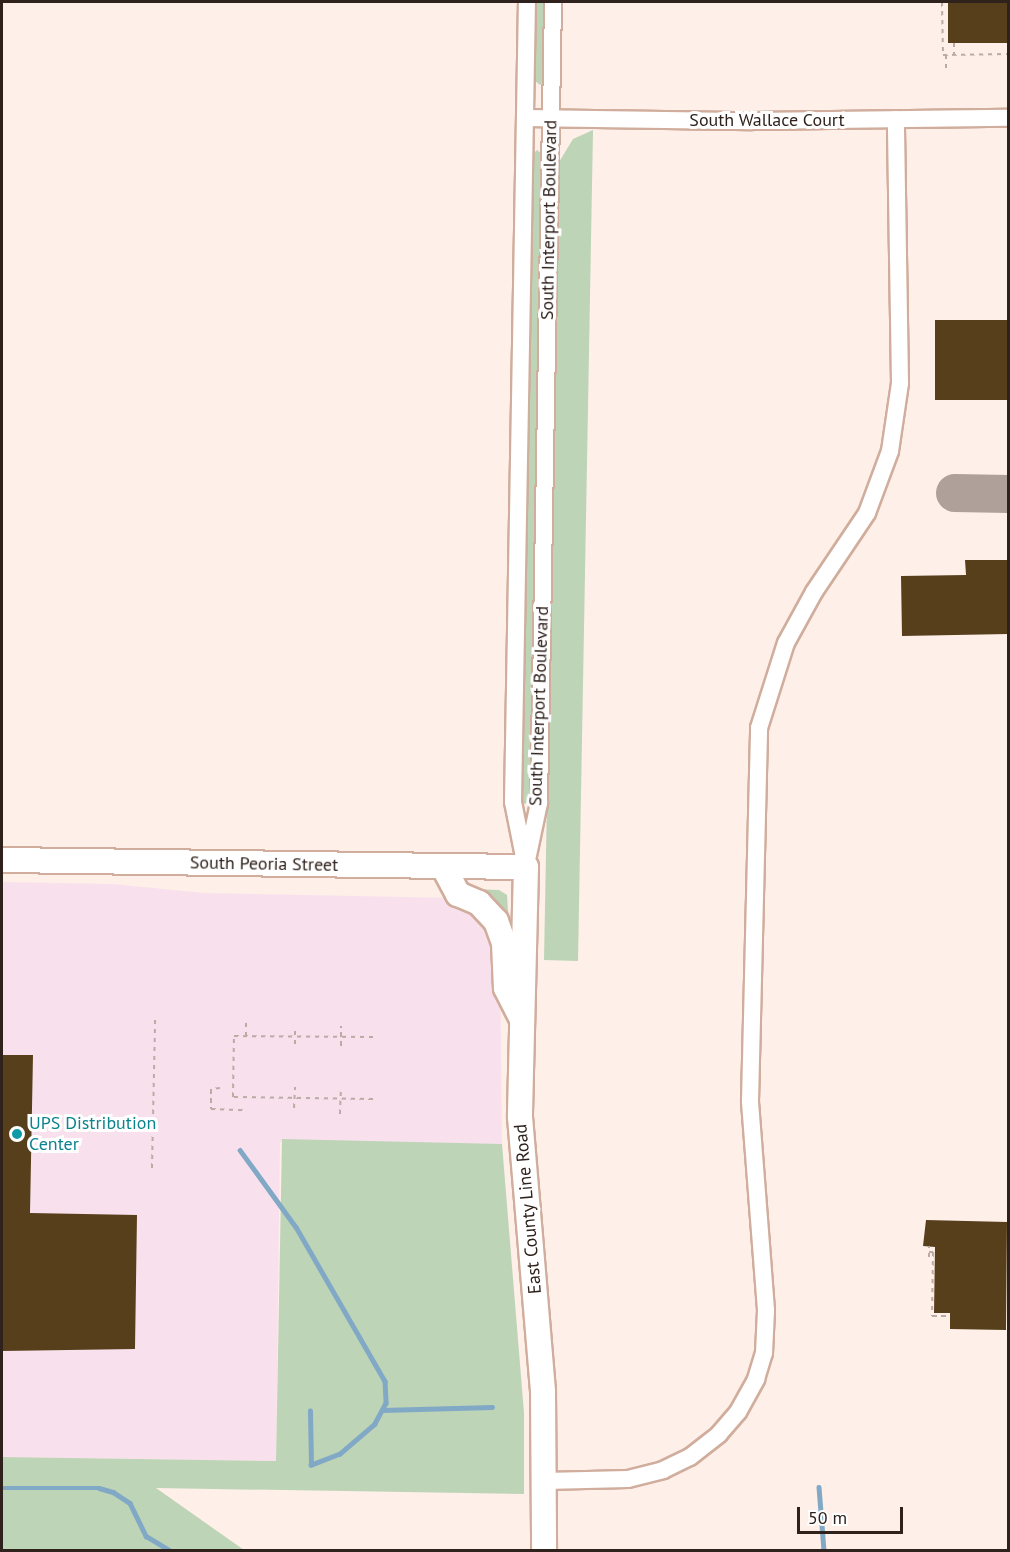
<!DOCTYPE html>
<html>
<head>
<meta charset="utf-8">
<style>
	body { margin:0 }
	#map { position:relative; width:1010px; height:1552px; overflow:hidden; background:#feefe8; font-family:"PT Sans",sans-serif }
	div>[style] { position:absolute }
	.industrial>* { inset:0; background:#f8e1ed }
	.green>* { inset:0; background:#bed4b7 }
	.stream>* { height:4.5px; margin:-2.25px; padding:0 2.25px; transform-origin:2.25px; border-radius:2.25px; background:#81a9c6 }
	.taxiway>* { height:38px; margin:-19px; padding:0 19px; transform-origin:19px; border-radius:19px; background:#afa19a }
	.building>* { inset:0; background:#573f1b; transform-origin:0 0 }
	.path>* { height:2px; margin-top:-1px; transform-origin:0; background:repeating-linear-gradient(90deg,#baaca5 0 4.5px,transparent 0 9px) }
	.roads { filter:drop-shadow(2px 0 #d0ad9c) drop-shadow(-2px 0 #d0ad9c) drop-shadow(0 2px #d0ad9c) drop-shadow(0 -2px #d0ad9c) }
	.minor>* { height:16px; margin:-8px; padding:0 8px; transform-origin:8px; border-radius:8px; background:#fff }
	.secondary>* { height:24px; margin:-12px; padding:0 12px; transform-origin:12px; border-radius:12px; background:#fff }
	.dots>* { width:16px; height:16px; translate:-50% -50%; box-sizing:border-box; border:3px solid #fff; border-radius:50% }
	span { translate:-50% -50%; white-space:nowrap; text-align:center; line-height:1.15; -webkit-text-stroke:6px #fff; paint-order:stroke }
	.street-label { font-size:18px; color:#2f221c }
	.culture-label { font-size:18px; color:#0d838f }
	.left { translate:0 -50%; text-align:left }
	.frame { position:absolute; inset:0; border:3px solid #2f221c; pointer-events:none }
	.scale { position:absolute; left:797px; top:1507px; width:106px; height:27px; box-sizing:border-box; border:3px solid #2f221c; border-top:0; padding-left:8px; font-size:18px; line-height:21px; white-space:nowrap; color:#2f221c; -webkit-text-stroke:4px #fff; paint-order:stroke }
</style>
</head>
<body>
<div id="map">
	<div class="industrial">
		<i style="clip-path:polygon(2px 882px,112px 884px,204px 893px,454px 898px,475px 907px,500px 950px,502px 1144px,280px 1142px,276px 1461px,2px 1457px)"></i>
	</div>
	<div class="green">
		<i style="clip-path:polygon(535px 2px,546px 2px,544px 81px,540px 85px,534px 80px)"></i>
		<i style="clip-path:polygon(593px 130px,578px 961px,544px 960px,559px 162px,573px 139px)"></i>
		<i style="clip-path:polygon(537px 150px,542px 154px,531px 801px,525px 804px,520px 799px,533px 154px)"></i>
		<i style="clip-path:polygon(473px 889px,499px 890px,507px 895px,509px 926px)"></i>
		<i style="clip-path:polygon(282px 1139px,502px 1144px,524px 1413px,524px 1494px,156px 1488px,244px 1550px,2px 1550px,2px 1457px,276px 1461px)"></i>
	</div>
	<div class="stream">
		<i style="left:240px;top:1150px;width:95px;rotate:54deg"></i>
		<i style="left:296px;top:1227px;width:178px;rotate:60deg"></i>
		<i style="left:385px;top:1381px;width:22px;rotate:87deg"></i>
		<i style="left:386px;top:1403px;width:24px;rotate:118deg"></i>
		<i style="left:375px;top:1424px;width:46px;rotate:139.4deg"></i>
		<i style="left:340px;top:1454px;width:31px;rotate:159deg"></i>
		<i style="left:311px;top:1465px;width:54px;rotate:-91.1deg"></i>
		<i style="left:382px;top:1410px;width:110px;rotate:-1.6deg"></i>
		<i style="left:819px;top:1487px;width:63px;rotate:85.5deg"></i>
		<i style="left:2px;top:1488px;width:97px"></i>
		<i style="left:99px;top:1488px;width:15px;rotate:16deg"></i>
		<i style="left:113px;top:1492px;width:20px;rotate:33deg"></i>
		<i style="left:130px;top:1503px;width:37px;rotate:64deg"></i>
		<i style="left:146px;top:1536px;width:27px;rotate:31deg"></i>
	</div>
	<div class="taxiway">
		<i style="left:955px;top:493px;width:53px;rotate:1.1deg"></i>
	</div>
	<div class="building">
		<i style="left:948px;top:2px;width:60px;height:41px"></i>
		<i style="left:1008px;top:320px;width:80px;height:73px;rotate:90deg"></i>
		<i style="clip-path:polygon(965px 560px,1008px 560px,1008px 634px,902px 636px,901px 576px,966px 575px)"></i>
		<i style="clip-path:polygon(2px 1055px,33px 1055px,30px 1213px,137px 1215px,135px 1349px,2px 1351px)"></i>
		<i style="clip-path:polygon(926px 1220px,1007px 1222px,1006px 1330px,950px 1329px,950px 1313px,934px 1313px,935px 1247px,923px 1246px)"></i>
	</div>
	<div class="path">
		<i style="left:942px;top:2px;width:53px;rotate:88.9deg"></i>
		<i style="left:943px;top:55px;width:65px;rotate:-0.9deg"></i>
		<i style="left:954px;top:43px;width:12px;rotate:90deg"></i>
		<i style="left:946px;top:55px;width:14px;rotate:90deg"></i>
		<i style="left:246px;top:1036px;width:15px;rotate:-90deg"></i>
		<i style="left:295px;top:1044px;width:18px;rotate:-90deg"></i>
		<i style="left:341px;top:1046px;width:20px;rotate:-90deg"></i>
		<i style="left:220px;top:1088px;width:9px;rotate:174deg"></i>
		<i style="left:211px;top:1089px;width:20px;rotate:90deg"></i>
		<i style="left:211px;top:1109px;width:34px;rotate:2deg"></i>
		<i style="left:373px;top:1099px;width:140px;rotate:-179.2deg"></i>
		<i style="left:233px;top:1097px;width:61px;rotate:-89.1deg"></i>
		<i style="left:234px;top:1036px;width:139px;rotate:0.4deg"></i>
		<i style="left:294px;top:1108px;width:21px;rotate:-87deg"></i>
		<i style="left:340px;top:1114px;width:26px;rotate:-88deg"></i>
		<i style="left:152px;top:1168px;width:148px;rotate:-88.8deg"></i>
		<i style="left:929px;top:1252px;width:4px"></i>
		<i style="left:933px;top:1252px;width:64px;rotate:90.9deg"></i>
		<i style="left:932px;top:1316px;width:16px"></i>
		<i style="left:929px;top:1257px;width:11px;rotate:-90deg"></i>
		<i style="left:801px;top:1550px;width:1px"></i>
	</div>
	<div class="roads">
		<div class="minor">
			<i style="left:525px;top:118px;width:227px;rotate:0.8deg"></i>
			<i style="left:752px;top:121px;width:256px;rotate:-0.7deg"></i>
			<i style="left:527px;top:860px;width:58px;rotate:-78.1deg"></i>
			<i style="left:539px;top:803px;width:801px;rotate:-89deg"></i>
			<i style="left:526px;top:867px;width:66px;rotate:-101.3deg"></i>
			<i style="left:513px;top:802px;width:800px;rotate:-89deg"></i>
			<i style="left:545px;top:1481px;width:83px;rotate:-1.4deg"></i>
			<i style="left:628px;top:1479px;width:36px;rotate:-14deg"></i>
			<i style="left:663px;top:1470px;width:30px;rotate:-26deg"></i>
			<i style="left:690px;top:1457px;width:37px;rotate:-38deg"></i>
			<i style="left:719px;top:1434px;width:29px;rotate:-49deg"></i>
			<i style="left:738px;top:1412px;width:38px;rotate:-61deg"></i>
			<i style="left:756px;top:1379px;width:27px;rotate:-73deg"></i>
			<i style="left:764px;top:1353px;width:43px;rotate:-87.3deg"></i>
			<i style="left:766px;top:1310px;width:210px;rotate:-94.4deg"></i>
			<i style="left:750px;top:1101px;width:373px;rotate:-88.6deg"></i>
			<i style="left:759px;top:728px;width:89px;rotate:-72.4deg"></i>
			<i style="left:786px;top:643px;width:58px;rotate:-61.2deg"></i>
			<i style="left:814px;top:592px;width:95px;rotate:-56.1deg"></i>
			<i style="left:867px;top:513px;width:66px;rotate:-69.6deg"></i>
			<i style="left:890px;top:451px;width:69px;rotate:-81.6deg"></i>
			<i style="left:900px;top:383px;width:264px;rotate:-90.9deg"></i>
		</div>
		<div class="secondary">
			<i style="left:2px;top:860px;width:524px;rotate:0.77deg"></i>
			<i style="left:526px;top:867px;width:250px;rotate:91.4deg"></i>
			<i style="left:520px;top:1117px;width:276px;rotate:85.2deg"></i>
			<i style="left:543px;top:1392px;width:158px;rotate:89.6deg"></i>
			<i style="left:443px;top:866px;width:32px;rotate:62deg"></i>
			<i style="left:458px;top:894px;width:23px;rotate:23deg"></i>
			<i style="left:479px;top:903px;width:25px;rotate:47deg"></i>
			<i style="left:496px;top:921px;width:23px;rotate:70deg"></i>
			<i style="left:504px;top:943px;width:45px;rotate:87.5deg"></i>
			<i style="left:506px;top:988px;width:34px;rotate:63deg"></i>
		</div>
	</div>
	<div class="dots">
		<i style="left:17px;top:1134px;background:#0f9aa8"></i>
	</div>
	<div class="street-label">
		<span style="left:767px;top:120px">South Wallace Court</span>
		<span style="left:549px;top:220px;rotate:-89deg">South Interport Boulevard</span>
		<span style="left:539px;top:706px;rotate:-88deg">South Interport Boulevard</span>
		<span style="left:264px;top:864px;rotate:1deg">South Peoria Street</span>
		<span style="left:528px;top:1209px;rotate:-95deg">East County Line Road</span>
	</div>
	<div class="culture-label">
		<span class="left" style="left:29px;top:1134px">UPS Distribution<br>Center</span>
	</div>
	<div class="frame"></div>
	<div class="scale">50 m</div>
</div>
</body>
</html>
